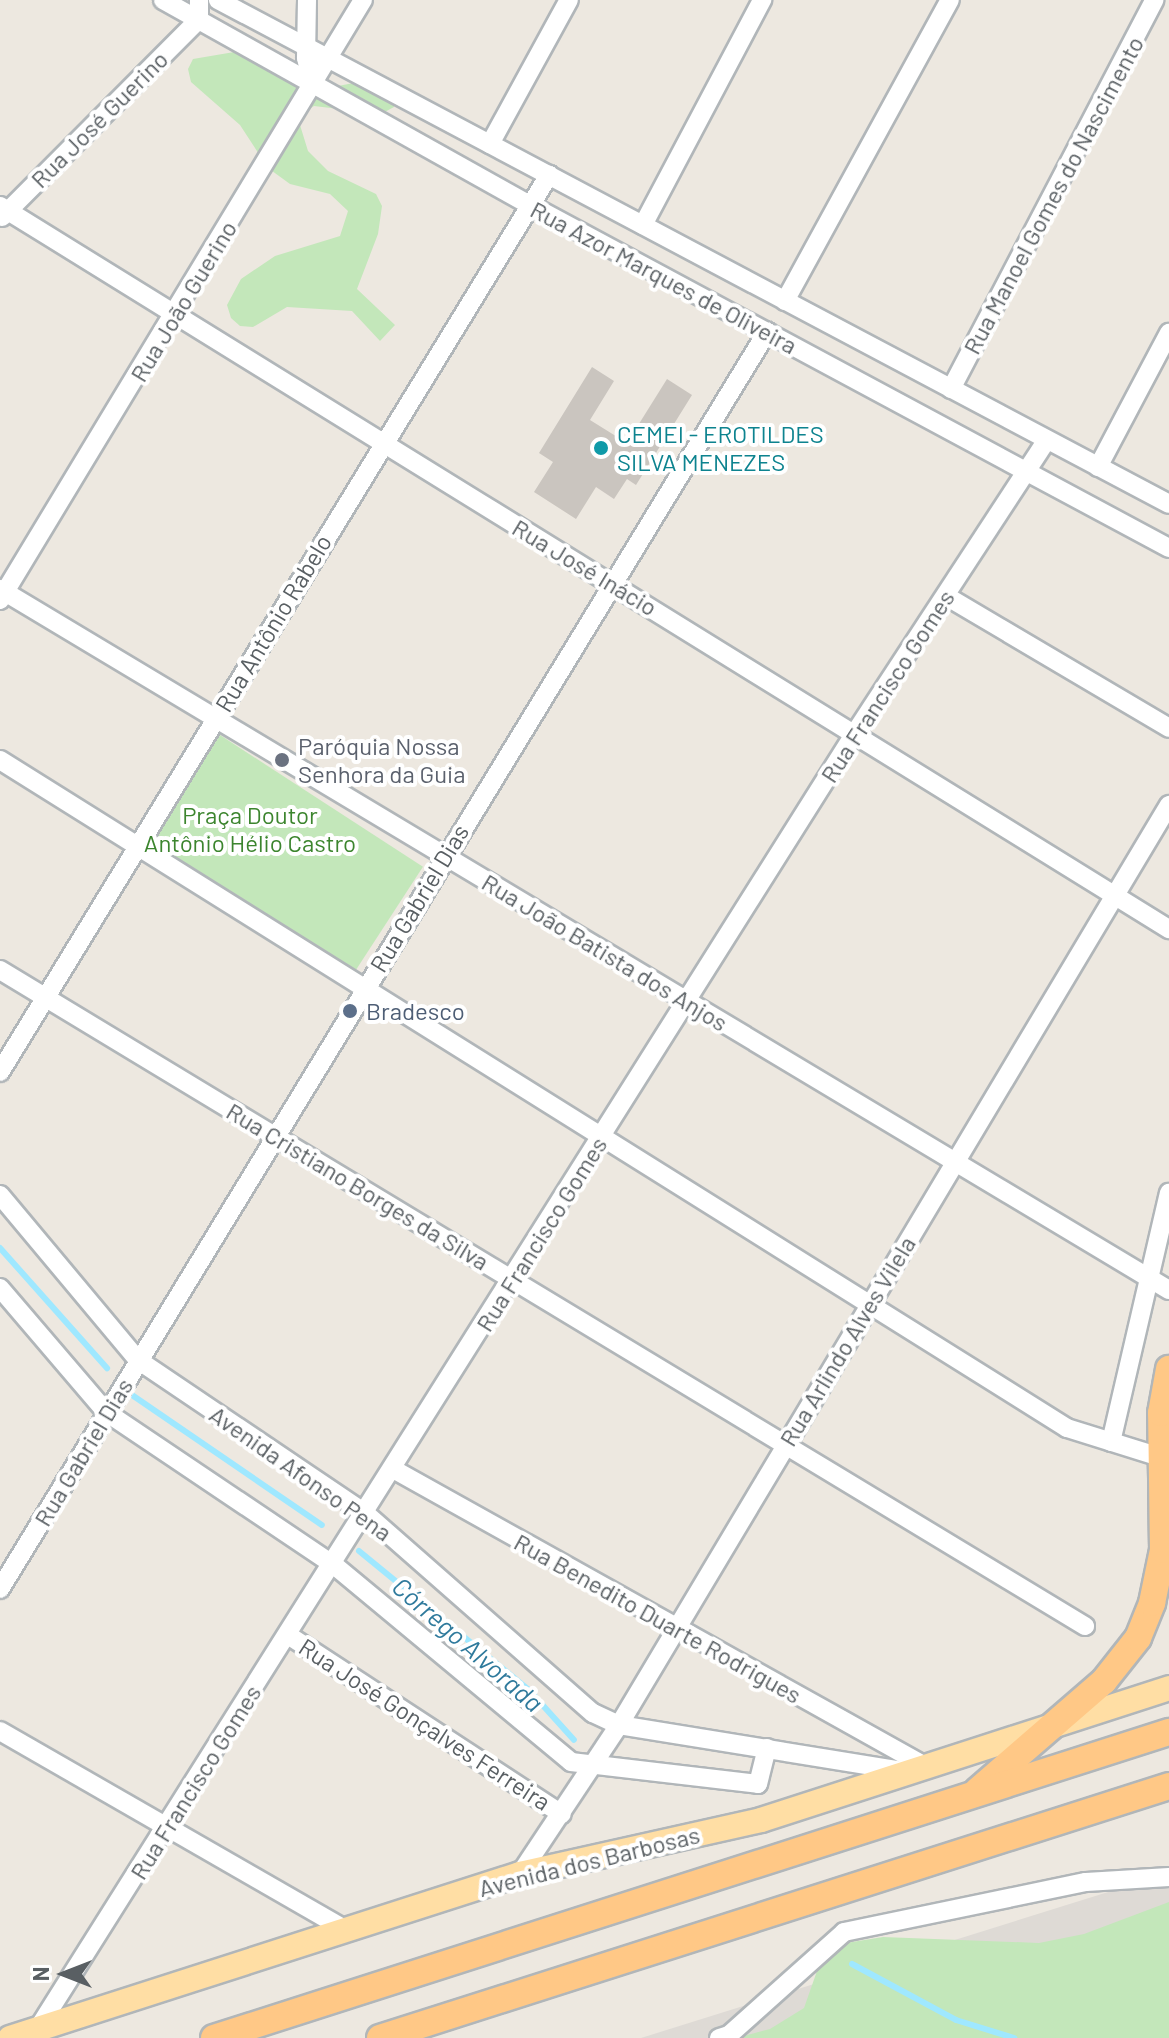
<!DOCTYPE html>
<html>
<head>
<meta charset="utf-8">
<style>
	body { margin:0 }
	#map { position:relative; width:1169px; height:2038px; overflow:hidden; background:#ede8e0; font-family:Barlow,sans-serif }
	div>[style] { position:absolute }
	.industrial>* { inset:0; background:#dedad5 }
	.green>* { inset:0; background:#c3e7ba; transform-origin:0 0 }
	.stream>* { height:6px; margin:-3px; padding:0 3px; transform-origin:3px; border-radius:3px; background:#9fe8ff }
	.building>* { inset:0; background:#cac5bf }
	.roads { filter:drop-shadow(2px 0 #b1b6b9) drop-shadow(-2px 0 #b1b6b9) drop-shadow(0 2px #b1b6b9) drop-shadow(0 -2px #b1b6b9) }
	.minor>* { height:18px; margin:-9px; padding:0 9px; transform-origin:9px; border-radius:9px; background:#fff }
	.major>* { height:24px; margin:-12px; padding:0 12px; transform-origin:12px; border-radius:12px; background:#ffdea4 }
	.highway>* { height:26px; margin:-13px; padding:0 13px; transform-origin:13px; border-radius:13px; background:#ffc886 }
	.dots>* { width:22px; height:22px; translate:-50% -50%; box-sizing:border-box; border:4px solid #fff; border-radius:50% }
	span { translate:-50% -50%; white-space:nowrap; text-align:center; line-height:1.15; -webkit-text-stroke:8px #fff; paint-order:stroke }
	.street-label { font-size:24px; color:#595f63 }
	.culture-label { font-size:24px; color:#0d838f }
	.left { translate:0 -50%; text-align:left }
	.worship-label { font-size:24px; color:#5b616d }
	.park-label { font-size:24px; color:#3c852e }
	.service-label { font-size:24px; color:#4e5e75 }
	.water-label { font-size:26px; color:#2f7a9c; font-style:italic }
	.north { position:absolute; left:24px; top:1934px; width:80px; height:80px; -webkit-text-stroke:6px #fff; paint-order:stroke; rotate:270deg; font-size:22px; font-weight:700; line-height:32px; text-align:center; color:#595f63 }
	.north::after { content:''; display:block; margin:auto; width:28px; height:36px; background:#595f63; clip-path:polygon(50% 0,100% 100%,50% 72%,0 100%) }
</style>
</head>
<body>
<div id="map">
	<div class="industrial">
		<i style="clip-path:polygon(1169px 1873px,1169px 2038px,641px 2038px)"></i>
	</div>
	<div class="green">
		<i style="clip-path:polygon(246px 50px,333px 87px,374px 79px,395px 92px,394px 107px,381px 114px,314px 106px,303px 113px,300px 125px,308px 151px,328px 171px,376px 194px,382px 206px,378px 234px,357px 289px,395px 325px,380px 341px,352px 311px,287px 307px,253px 327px,240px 326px,231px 318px,227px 305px,241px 279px,275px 256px,340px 236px,348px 211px,330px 194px,290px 184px,268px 168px,240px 125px,191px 82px,188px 69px,193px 59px)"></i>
		<i style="left:220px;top:735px;width:242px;height:127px;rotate:33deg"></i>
		<i style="clip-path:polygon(1169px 1902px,1169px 2038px,736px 2038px,770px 2029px,804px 2008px,817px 1971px,829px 1953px,846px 1943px,883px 1937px,1039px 1943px,1084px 1934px)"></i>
	</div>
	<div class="stream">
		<i style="left:0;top:1248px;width:161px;rotate:48.3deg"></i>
		<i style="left:132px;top:1395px;width:230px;rotate:34.4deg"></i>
		<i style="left:359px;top:1551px;width:220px;rotate:39.3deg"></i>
		<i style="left:529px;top:1690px;width:67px;rotate:48deg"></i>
		<i style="left:852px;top:1964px;width:118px;rotate:28.3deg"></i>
		<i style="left:956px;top:2020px;width:61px;rotate:17.2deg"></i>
	</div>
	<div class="building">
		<i style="clip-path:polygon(592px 367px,614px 381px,590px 420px,627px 443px,667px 379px,692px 395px,636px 485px,627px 479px,614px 499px,596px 487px,576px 519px,534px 492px,553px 462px,539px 453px)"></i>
	</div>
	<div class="roads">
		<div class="minor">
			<i style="left:163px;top:0;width:420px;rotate:29.2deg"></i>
			<i style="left:530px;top:205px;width:725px;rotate:28.23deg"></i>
			<i style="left:218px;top:0;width:1076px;rotate:27.92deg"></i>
			<i style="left:307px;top:0;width:58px;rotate:91deg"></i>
			<i style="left:306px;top:58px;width:29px;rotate:76deg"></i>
			<i style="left:490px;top:144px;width:164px;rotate:-61.3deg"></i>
			<i style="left:0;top:206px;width:1375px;rotate:31.74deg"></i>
			<i style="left:2px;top:217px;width:279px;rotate:-45.1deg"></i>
			<i style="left:199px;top:19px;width:19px;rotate:-90deg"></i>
			<i style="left:643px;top:225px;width:255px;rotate:-62.1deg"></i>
			<i style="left:785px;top:301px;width:343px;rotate:-61.3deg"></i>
			<i style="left:951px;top:389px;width:439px;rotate:-62.4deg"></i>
			<i style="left:1098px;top:467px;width:152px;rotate:-62.1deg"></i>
			<i style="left:0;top:589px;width:1363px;rotate:30.95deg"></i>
			<i style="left:946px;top:596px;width:259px;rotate:30.6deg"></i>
			<i style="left:0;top:600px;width:701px;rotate:-58.83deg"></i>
			<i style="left:0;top:760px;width:1259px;rotate:32.05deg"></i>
			<i style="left:1067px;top:1428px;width:97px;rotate:17.3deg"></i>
			<i style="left:0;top:970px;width:1268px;rotate:31.16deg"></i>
			<i style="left:0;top:1072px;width:1052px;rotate:-58.53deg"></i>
			<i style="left:0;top:1195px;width:215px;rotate:50.1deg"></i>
			<i style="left:138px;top:1360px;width:274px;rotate:34deg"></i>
			<i style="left:365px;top:1513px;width:303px;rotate:41.3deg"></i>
			<i style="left:593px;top:1713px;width:29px;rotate:25deg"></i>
			<i style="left:619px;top:1725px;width:293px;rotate:9.2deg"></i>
			<i style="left:0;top:1288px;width:163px;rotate:49.5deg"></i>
			<i style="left:106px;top:1412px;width:275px;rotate:33.9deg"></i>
			<i style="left:334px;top:1565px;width:308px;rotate:39.7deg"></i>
			<i style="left:571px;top:1762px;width:188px;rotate:6.7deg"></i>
			<i style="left:758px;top:1784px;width:37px;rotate:-76deg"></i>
			<i style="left:1111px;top:1442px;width:256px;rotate:-76.9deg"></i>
			<i style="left:393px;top:1469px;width:609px;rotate:29.17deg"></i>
			<i style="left:0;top:1589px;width:1473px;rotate:-58.61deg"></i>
			<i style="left:288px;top:1635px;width:327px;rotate:33.2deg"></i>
			<i style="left:0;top:1731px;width:401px;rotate:29.9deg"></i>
			<i style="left:520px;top:1874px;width:179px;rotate:-56.4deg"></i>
			<i style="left:619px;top:1725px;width:1072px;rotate:-59.13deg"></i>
			<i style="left:37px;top:2030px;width:1533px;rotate:-57.76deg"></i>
			<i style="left:855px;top:733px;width:350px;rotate:-56.8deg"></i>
			<i style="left:719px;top:2038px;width:10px;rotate:-17deg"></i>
			<i style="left:729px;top:2035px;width:154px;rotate:-41.8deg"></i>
			<i style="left:844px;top:1932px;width:247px;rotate:-11.7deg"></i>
			<i style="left:1086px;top:1882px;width:83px;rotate:-3.4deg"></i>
		</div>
		<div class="major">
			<i style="left:10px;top:2038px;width:536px;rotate:-17.83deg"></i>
			<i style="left:520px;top:1874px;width:247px;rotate:-12.6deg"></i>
			<i style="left:761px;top:1820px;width:429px;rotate:-17.9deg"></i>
		</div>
		<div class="highway">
			<i style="left:977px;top:1791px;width:168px;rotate:-40.9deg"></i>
			<i style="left:1104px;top:1681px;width:55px;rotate:-51.7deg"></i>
			<i style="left:1138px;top:1638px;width:38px;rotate:-68deg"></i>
			<i style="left:1152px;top:1603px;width:54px;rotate:-78.3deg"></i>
			<i style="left:1163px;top:1550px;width:137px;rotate:-90.8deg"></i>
			<i style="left:1161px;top:1413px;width:45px;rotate:-79.7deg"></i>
			<i style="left:214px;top:2038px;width:1003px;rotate:-17.77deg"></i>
			<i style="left:380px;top:2038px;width:828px;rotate:-17.71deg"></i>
		</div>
	</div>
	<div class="dots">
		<i style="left:601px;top:448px;background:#0f9aa8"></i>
		<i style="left:282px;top:760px;background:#6b7280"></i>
		<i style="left:350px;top:1011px;background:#5c6f8a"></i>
	</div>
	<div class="street-label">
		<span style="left:99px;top:119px;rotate:-45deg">Rua José Guerino</span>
		<span style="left:1053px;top:195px;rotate:-62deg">Rua Manoel Gomes do Nascimento</span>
		<span style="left:664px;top:277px;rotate:28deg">Rua Azor Marques de Oliveira</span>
		<span style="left:183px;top:301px;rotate:-59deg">Rua João Guerino</span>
		<span style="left:585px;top:567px;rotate:31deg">Rua José Inácio</span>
		<span style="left:273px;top:623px;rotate:-59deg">Rua Antônio Rabelo</span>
		<span style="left:887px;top:686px;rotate:-57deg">Rua Francisco Gomes</span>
		<span style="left:419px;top:898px;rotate:-59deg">Rua Gabriel Dias</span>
		<span style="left:605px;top:952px;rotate:31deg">Rua João Batista dos Anjos</span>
		<span style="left:358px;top:1186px;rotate:31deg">Rua Cristiano Borges da Silva</span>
		<span style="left:541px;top:1234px;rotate:-58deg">Rua Francisco Gomes</span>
		<span style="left:847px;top:1341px;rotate:-59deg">Rua Arlindo Alves Vilela</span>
		<span style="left:83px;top:1452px;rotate:-59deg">Rua Gabriel Dias</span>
		<span style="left:301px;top:1473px;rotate:35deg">Avenida Afonso Pena</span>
		<span style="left:658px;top:1618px;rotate:29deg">Rua Benedito Duarte Rodrigues</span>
		<span style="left:425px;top:1724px;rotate:33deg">Rua José Gonçalves Ferreira</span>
		<span style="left:195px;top:1782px;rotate:-58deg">Rua Francisco Gomes</span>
		<span style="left:589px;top:1861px;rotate:-14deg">Avenida dos Barbosas</span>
	</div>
	<div class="culture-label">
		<span class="left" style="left:617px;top:448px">CEMEI - EROTILDES<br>SILVA MENEZES</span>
	</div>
	<div class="worship-label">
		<span class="left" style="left:298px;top:760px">Paróquia Nossa<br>Senhora da Guia</span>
	</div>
	<div class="park-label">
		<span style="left:250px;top:829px">Praça Doutor<br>Antônio Hélio Castro</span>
	</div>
	<div class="service-label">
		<span class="left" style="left:366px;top:1011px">Bradesco</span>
	</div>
	<div class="water-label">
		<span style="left:468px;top:1644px;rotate:41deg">Córrego Alvorada</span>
	</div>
	<div class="north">N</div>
</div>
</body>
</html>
